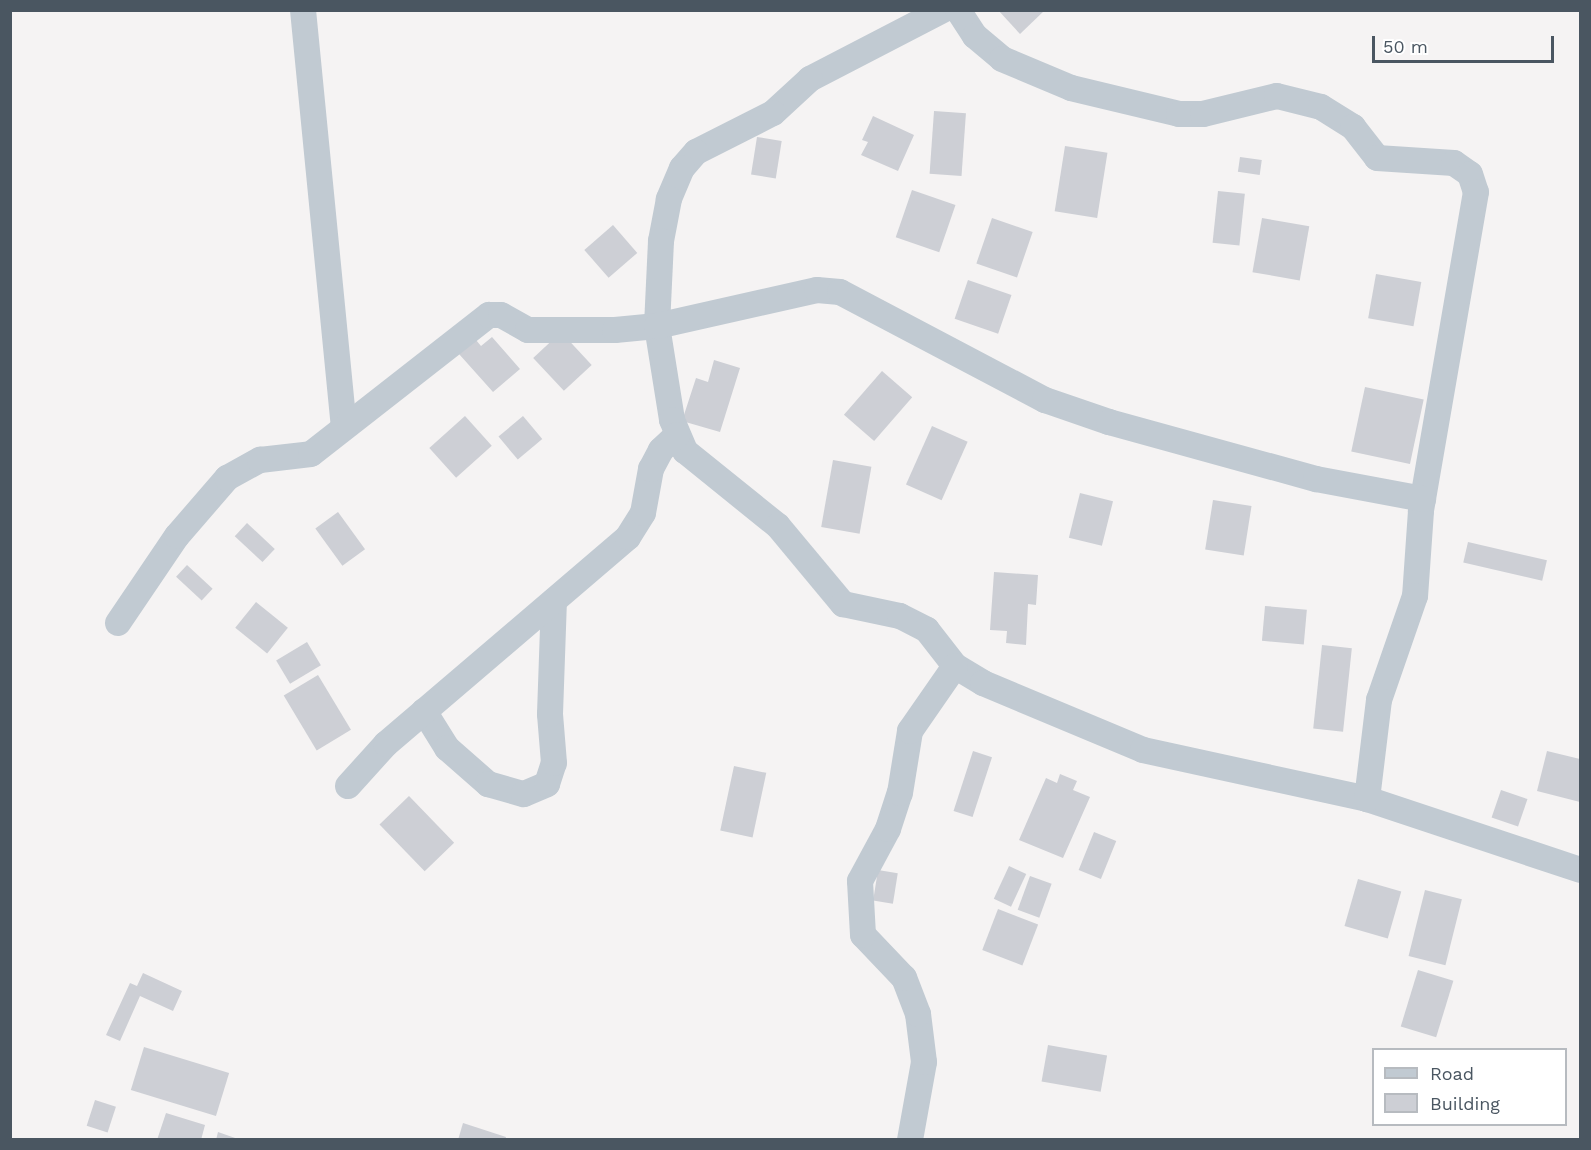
<!DOCTYPE html>
<html>
<head>
<meta charset="utf-8">
<style>
	body { margin:0 }
	#map { position:relative; width:1591px; height:1150px; overflow:hidden; background:#f5f3f3; font-family:"Work Sans",sans-serif }
	div>[style] { position:absolute }
	.building>* { inset:0; background:#cdcfd5; transform-origin:0 0 }
	.street>* { height:26px; margin:-13px; padding:0 13px; transform-origin:13px; border-radius:13px; background:#c1cad2 }
	span { translate:-50% -50%; white-space:nowrap; text-align:center; line-height:1.15; -webkit-text-stroke:4.5px #fff; paint-order:stroke }
	.frame { position:absolute; inset:0; border:12px solid #4a5661; pointer-events:none }
	.legend { position:absolute; left:1372px; top:1048px; width:195px; height:78px; box-sizing:border-box; background:#fff; border:2px solid #b7bbc0; margin:0; padding:8px 10px; list-style:none; font-size:18px; color:#4a5661 }
	.legend li { display:flex; align-items:center; gap:12px; height:30px }
	.legend b { width:30px; border:2px solid #b7bbc0 }
	.scale { position:absolute; left:1372px; top:36px; width:182px; height:27px; box-sizing:border-box; border:3px solid #4a5661; border-top:0; padding-left:8px; font-size:18px; line-height:21px; white-space:nowrap; color:#4a5661; -webkit-text-stroke:4px #fff; paint-order:stroke }
</style>
</head>
<body>
<div id="map">
	<div class="building">
		<i style="clip-path:polygon(998px 10px,1045px 10px,1020px 34px)"></i>
		<i style="left:934px;top:111px;width:32px;height:63px;rotate:4deg"></i>
		<i style="clip-path:polygon(873px 116px,914px 135px,898px 171px,861px 155px,868px 142px,862px 140px)"></i>
		<i style="left:757px;top:137px;width:25px;height:38px;rotate:9deg"></i>
		<i style="left:1065px;top:146px;width:43px;height:66px;rotate:9deg"></i>
		<i style="left:1240px;top:157px;width:22px;height:15px;rotate:8deg"></i>
		<i style="left:912px;top:190px;width:46px;height:50px;rotate:19deg"></i>
		<i style="left:1218px;top:191px;width:27px;height:52px;rotate:6deg"></i>
		<i style="left:992px;top:218px;width:43px;height:48px;rotate:19deg"></i>
		<i style="left:1262px;top:218px;width:48px;height:55px;rotate:10deg"></i>
		<i style="left:613px;top:225px;width:37px;height:38px;rotate:49deg"></i>
		<i style="left:1376px;top:274px;width:46px;height:45px;rotate:10deg"></i>
		<i style="left:968px;top:280px;width:46px;height:41px;rotate:19deg"></i>
		<i style="left:561px;top:332px;width:45px;height:38px;rotate:47deg"></i>
		<i style="clip-path:polygon(492px 337px,520px 369px,493px 392px,459px 354px,476px 340px,481px 346px)"></i>
		<i style="clip-path:polygon(714px 360px,740px 368px,720px 432px,682px 421px,696px 378px,708px 382px)"></i>
		<i style="left:882px;top:371px;width:40px;height:58px;rotate:41deg"></i>
		<i style="left:1365px;top:387px;width:60px;height:66px;rotate:12deg"></i>
		<i style="left:465px;top:416px;width:40px;height:48px;rotate:48deg"></i>
		<i style="left:523px;top:416px;width:30px;height:32px;rotate:50deg"></i>
		<i style="left:932px;top:426px;width:39px;height:64px;rotate:24deg"></i>
		<i style="left:833px;top:460px;width:39px;height:68px;rotate:10deg"></i>
		<i style="left:1080px;top:493px;width:34px;height:46px;rotate:14deg"></i>
		<i style="left:1213px;top:500px;width:39px;height:50px;rotate:9deg"></i>
		<i style="left:338px;top:512px;width:46px;height:28px;rotate:54deg"></i>
		<i style="left:247px;top:523px;width:38px;height:18px;rotate:43deg"></i>
		<i style="left:1468px;top:542px;width:81px;height:21px;rotate:13deg"></i>
		<i style="left:187px;top:565px;width:35px;height:16px;rotate:43deg"></i>
		<i style="clip-path:polygon(994px 572px,1038px 575px,1036px 605px,1028px 604px,1026px 645px,1006px 643px,1007px 631px,990px 630px)"></i>
		<i style="left:256px;top:602px;width:41px;height:33px;rotate:39deg"></i>
		<i style="left:1265px;top:606px;width:42px;height:35px;rotate:5deg"></i>
		<i style="left:307px;top:642px;width:27px;height:36px;rotate:59deg"></i>
		<i style="left:1322px;top:645px;width:30px;height:84px;rotate:6deg"></i>
		<i style="left:318px;top:675px;width:64px;height:40px;rotate:59deg"></i>
		<i style="left:973px;top:751px;width:20px;height:63px;rotate:18deg"></i>
		<i style="clip-path:polygon(1547px 751px,1580px 759px,1580px 802px,1537px 791px)"></i>
		<i style="left:734px;top:766px;width:33px;height:66px;rotate:12deg"></i>
		<i style="clip-path:polygon(1060px 774px,1077px 781px,1073px 790px,1090px 797px,1063px 858px,1019px 840px,1046px 778px,1057px 783px)"></i>
		<i style="left:1501px;top:790px;width:28px;height:29px;rotate:19deg"></i>
		<i style="left:409px;top:796px;width:65px;height:41px;rotate:46deg"></i>
		<i style="left:1094px;top:832px;width:24px;height:41px;rotate:22deg"></i>
		<i style="left:1009px;top:866px;width:19px;height:36px;rotate:25deg"></i>
		<i style="left:878px;top:870px;width:20px;height:31px;rotate:9deg"></i>
		<i style="left:1030px;top:876px;width:23px;height:36px;rotate:20deg"></i>
		<i style="left:1358px;top:879px;width:45px;height:49px;rotate:16deg"></i>
		<i style="left:1425px;top:890px;width:38px;height:68px;rotate:14deg"></i>
		<i style="left:998px;top:909px;width:43px;height:44px;rotate:21deg"></i>
		<i style="left:1418px;top:970px;width:37px;height:59px;rotate:17deg"></i>
		<i style="clip-path:polygon(143px 973px,182px 991px,173px 1011px,140px 996px,120px 1041px,106px 1035px,130px 983px,137px 986px)"></i>
		<i style="left:1048px;top:1045px;width:60px;height:37px;rotate:10deg"></i>
		<i style="left:144px;top:1047px;width:89px;height:45px;rotate:17deg"></i>
		<i style="left:95px;top:1100px;width:22px;height:27px;rotate:18deg"></i>
		<i style="clip-path:polygon(166px 1113px,205px 1125px,201px 1140px,157px 1140px)"></i>
		<i style="clip-path:polygon(463px 1123px,506px 1137px,505px 1140px,458px 1140px)"></i>
		<i style="clip-path:polygon(218px 1132px,238px 1139px,238px 1140px,216px 1140px)"></i>
	</div>
	<div class="street">
		<i style="left:303px;top:10px;width:418px;rotate:84.4deg"></i>
		<i style="left:943px;top:10px;width:150px;rotate:152.6deg"></i>
		<i style="left:810px;top:79px;width:50px;rotate:137.4deg"></i>
		<i style="left:773px;top:113px;width:86px;rotate:153.1deg"></i>
		<i style="left:696px;top:152px;width:21px;rotate:131deg"></i>
		<i style="left:682px;top:168px;width:34px;rotate:113deg"></i>
		<i style="left:669px;top:199px;width:43px;rotate:100.8deg"></i>
		<i style="left:661px;top:241px;width:85px;rotate:92.7deg"></i>
		<i style="left:657px;top:326px;width:95px;rotate:80.9deg"></i>
		<i style="left:672px;top:420px;width:34px;rotate:67deg"></i>
		<i style="left:685px;top:451px;width:119px;rotate:38.9deg"></i>
		<i style="left:778px;top:526px;width:102px;rotate:50.2deg"></i>
		<i style="left:843px;top:604px;width:58px;rotate:11.9deg"></i>
		<i style="left:900px;top:616px;width:30px;rotate:27deg"></i>
		<i style="left:927px;top:630px;width:46px;rotate:52.1deg"></i>
		<i style="left:955px;top:666px;width:33px;rotate:31deg"></i>
		<i style="left:983px;top:683px;width:173px;rotate:22.7deg"></i>
		<i style="left:1143px;top:750px;width:229px;rotate:12.3deg"></i>
		<i style="left:1367px;top:799px;width:225px;rotate:18.4deg"></i>
		<i style="left:958px;top:10px;width:31px;rotate:57deg"></i>
		<i style="left:975px;top:36px;width:35px;rotate:40deg"></i>
		<i style="left:1002px;top:59px;width:75px;rotate:22.8deg"></i>
		<i style="left:1071px;top:88px;width:111px;rotate:13.5deg"></i>
		<i style="left:1179px;top:114px;width:24px"></i>
		<i style="left:1203px;top:114px;width:76px;rotate:-13.7deg"></i>
		<i style="left:1277px;top:96px;width:45px;rotate:14deg"></i>
		<i style="left:1321px;top:107px;width:38px;rotate:32deg"></i>
		<i style="left:1353px;top:127px;width:39px;rotate:52deg"></i>
		<i style="left:1377px;top:158px;width:77px;rotate:3.7deg"></i>
		<i style="left:1454px;top:163px;width:19px;rotate:35deg"></i>
		<i style="left:1470px;top:174px;width:19px;rotate:72deg"></i>
		<i style="left:1476px;top:192px;width:324px;rotate:99.8deg"></i>
		<i style="left:1421px;top:511px;width:85px;rotate:94deg"></i>
		<i style="left:1415px;top:596px;width:110px;rotate:109.1deg"></i>
		<i style="left:1379px;top:700px;width:100px;rotate:96.9deg"></i>
		<i style="left:118px;top:623px;width:105px;rotate:-55.9deg"></i>
		<i style="left:177px;top:536px;width:77px;rotate:-49.2deg"></i>
		<i style="left:227px;top:478px;width:38px;rotate:-29deg"></i>
		<i style="left:260px;top:460px;width:51px;rotate:-6.7deg"></i>
		<i style="left:311px;top:454px;width:226px;rotate:-38deg"></i>
		<i style="left:489px;top:315px;width:12px"></i>
		<i style="left:501px;top:315px;width:31px;rotate:29deg"></i>
		<i style="left:528px;top:330px;width:87px"></i>
		<i style="left:615px;top:330px;width:42px;rotate:-5.4deg"></i>
		<i style="left:657px;top:326px;width:164px;rotate:-12.7deg"></i>
		<i style="left:817px;top:290px;width:23px;rotate:5deg"></i>
		<i style="left:840px;top:292px;width:232px;rotate:27.8deg"></i>
		<i style="left:1045px;top:400px;width:68px;rotate:19deg"></i>
		<i style="left:1109px;top:422px;width:215px;rotate:15.4deg"></i>
		<i style="left:1316px;top:479px;width:109px;rotate:10.6deg"></i>
		<i style="left:424px;top:711px;width:44px;rotate:58.1deg"></i>
		<i style="left:447px;top:748px;width:55px;rotate:41.3deg"></i>
		<i style="left:488px;top:784px;width:37px;rotate:16deg"></i>
		<i style="left:524px;top:794px;width:25px;rotate:-23deg"></i>
		<i style="left:547px;top:784px;width:22px;rotate:-72deg"></i>
		<i style="left:554px;top:763px;width:49px;rotate:-94.7deg"></i>
		<i style="left:550px;top:714px;width:113px;rotate:-88deg"></i>
		<i style="left:348px;top:786px;width:57px;rotate:-47.9deg"></i>
		<i style="left:386px;top:744px;width:318px;rotate:-40.5deg"></i>
		<i style="left:628px;top:537px;width:28px;rotate:-58deg"></i>
		<i style="left:643px;top:513px;width:45px;rotate:-79.7deg"></i>
		<i style="left:651px;top:469px;width:21px;rotate:-62deg"></i>
		<i style="left:661px;top:450px;width:22px;rotate:-43deg"></i>
		<i style="left:910px;top:1140px;width:79px;rotate:-79.8deg"></i>
		<i style="left:924px;top:1062px;width:48px;rotate:-97.1deg"></i>
		<i style="left:918px;top:1014px;width:39px;rotate:-111deg"></i>
		<i style="left:904px;top:978px;width:59px;rotate:-133.6deg"></i>
		<i style="left:863px;top:935px;width:54px;rotate:-93.2deg"></i>
		<i style="left:860px;top:881px;width:59px;rotate:-61.7deg"></i>
		<i style="left:888px;top:829px;width:38px;rotate:-72deg"></i>
		<i style="left:900px;top:793px;width:63px;rotate:-80.8deg"></i>
		<i style="left:910px;top:731px;width:79px;rotate:-55.3deg"></i>
	</div>
	<div class="frame"></div>
	<ul class="legend">
	<li><b style="height:8px;background:#c1cad2"></b>Road</li>
	<li><b style="height:16px;background:#cdcfd5"></b>Building</li>
	</ul>
	<div class="scale">50 m</div>
</div>
</body>
</html>
